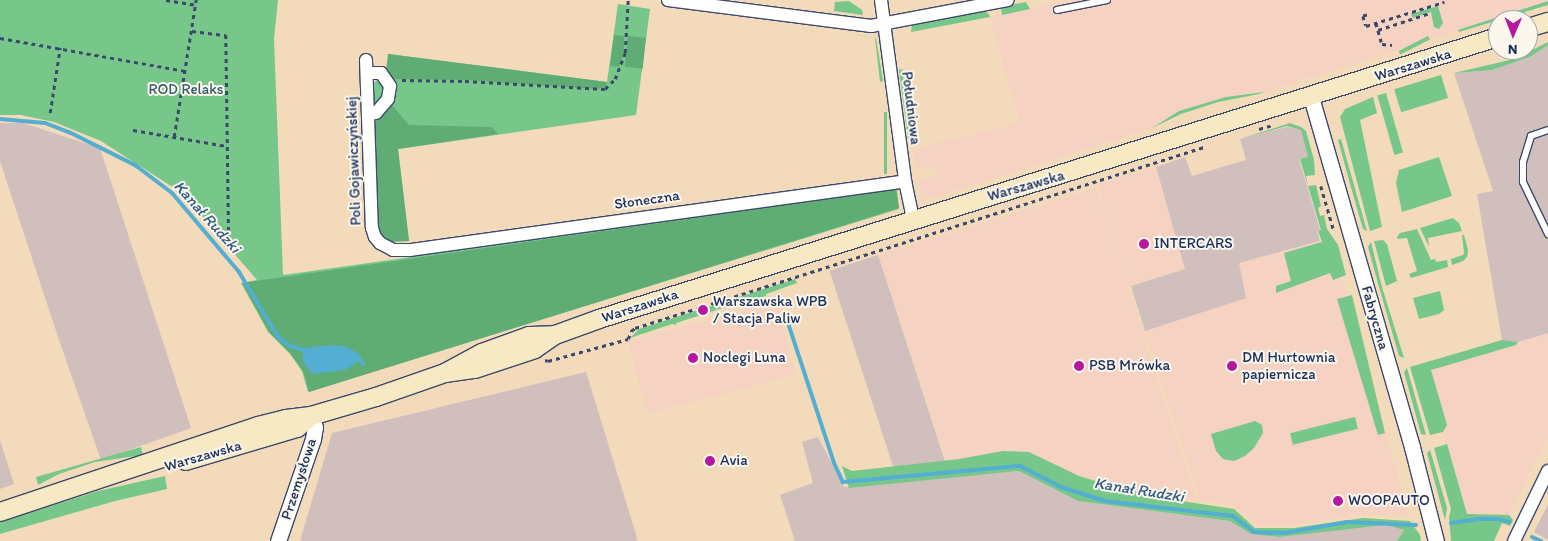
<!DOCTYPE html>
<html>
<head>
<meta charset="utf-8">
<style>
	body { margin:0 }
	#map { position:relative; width:1548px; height:541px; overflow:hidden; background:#f2dabb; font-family:Itim,sans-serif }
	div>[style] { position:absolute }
	.built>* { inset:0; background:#f5d2c2; transform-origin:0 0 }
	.industrial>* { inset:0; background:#d1bfbd; transform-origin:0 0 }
	.green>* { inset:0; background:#76c789; transform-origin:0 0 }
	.forest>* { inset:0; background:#60ac75; transform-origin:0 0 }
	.water>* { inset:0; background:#53aed1 }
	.stream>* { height:4px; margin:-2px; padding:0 2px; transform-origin:2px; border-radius:2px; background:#53aed1 }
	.path>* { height:2.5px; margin-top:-1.25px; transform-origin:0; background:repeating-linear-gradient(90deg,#3b496c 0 4px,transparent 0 8px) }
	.roads { filter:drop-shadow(1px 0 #3b496c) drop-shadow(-1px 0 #3b496c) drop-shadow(0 1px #3b496c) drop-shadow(0 -1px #3b496c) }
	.service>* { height:6px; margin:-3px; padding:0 3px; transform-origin:3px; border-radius:3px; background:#fff }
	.minor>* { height:12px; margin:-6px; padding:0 6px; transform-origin:6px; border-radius:6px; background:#fff }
	.tertiary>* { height:15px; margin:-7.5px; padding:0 7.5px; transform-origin:7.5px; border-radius:7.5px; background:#fff }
	.secondary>* { height:18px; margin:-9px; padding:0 9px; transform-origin:9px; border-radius:9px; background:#f6e9c3 }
	.dots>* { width:14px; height:14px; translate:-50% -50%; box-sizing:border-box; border:2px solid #fbf7ec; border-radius:50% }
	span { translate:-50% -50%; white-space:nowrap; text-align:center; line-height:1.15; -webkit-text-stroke:4px #fbf7ec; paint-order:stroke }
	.street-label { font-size:15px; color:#1b2f5e }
	.park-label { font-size:15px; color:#365d6b }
	.poi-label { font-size:15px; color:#1b2f5e }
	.left { translate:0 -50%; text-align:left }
	.water-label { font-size:16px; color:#2f5b86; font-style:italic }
	.north { position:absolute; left:1488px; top:10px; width:50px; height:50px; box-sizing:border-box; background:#fbf7ec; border:1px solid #a1a7b3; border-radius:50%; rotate:181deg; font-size:14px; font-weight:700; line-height:20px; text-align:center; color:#1b2f5e }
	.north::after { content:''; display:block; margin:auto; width:18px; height:22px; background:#b5179e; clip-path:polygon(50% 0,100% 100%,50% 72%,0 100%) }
</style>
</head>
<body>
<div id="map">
	<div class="built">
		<i style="clip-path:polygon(1074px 0,1548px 0,1548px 3px,1268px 91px,1226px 97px,1179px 111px,1152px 128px,922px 201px,918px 179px,937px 176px,936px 169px,934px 166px,916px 168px,914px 149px,1020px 123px,990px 17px)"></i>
		<i style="left:1156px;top:167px;width:106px;height:61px;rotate:74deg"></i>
		<i style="clip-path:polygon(1096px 188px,1198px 503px,1168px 499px,1079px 476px,959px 459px,946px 460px,878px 255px)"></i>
		<i style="clip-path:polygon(1331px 239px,1409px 516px,1362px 515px,1295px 524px,1258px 526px,1234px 505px,1200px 500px,1145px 331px,1246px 298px,1238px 263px)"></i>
		<i style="left:776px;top:302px;width:75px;height:153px;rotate:75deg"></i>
		<i style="clip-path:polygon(1548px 333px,1548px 437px,1509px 515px,1467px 514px,1423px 364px,1502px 340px,1518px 342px)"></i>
	</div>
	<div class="industrial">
		<i style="clip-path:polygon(1548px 45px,1548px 333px,1518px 342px,1502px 340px,1477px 194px,1493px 191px,1454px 73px,1492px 70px,1530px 57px)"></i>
		<i style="clip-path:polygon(0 123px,23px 123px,100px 148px,191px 428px,101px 460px,58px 337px,0 161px)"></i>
		<i style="clip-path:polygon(1287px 127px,1301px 130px,1308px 157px,1299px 159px,1320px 230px,1317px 231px,1320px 241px,1239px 263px,1246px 298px,1145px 331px,1131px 286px,1185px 269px,1156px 167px,1185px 157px,1192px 176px,1246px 160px,1240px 139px)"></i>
		<i style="left:878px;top:255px;width:216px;height:51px;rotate:72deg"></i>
		<i style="clip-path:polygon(586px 372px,638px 541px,300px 541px,332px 433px)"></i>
		<i style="clip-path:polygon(818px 437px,844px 487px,1019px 471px,1078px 501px,1230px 521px,1251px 534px,1279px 537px,1365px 525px,1385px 525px,1404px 530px,1397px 541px,795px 541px,780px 495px,813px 483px,802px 442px)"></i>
		<i style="clip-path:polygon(0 440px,14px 484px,0 489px)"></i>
		<i style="clip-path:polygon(1548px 504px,1548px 540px,1534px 532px)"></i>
	</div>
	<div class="green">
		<i style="clip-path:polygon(0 0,278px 0,274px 39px,283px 275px,897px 189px,899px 209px,308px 392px,302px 371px,290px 354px,268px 332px,241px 283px,257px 280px,182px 193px,101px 141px,54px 122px,21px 115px,0 115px)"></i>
		<i style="clip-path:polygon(849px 1px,862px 10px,863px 15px,834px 11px,835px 2px)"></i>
		<i style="clip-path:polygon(1548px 1px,1548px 5px,1459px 32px,1458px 30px)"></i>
		<i style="clip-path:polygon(1026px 2px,1030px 9px,1002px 15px,1001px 10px,1005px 6px)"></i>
		<i style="clip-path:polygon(618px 4px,650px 9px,636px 115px,398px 149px,409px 241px,387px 242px,384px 110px,393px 79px,388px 54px,607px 82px)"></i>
		<i style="clip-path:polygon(1438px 6px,1443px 23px,1439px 29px,1434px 27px,1431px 12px,1413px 18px,1411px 14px)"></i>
		<i style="clip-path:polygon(982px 11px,988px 13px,990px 17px,911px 32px,912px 24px)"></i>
		<i style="clip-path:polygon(841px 32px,876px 38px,883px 81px,880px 82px,875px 38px)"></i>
		<i style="left:1428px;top:36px;width:4px;height:33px;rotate:63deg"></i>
		<i style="clip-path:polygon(1548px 42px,1548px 45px,1530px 57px,1492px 70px,1454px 73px,1514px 59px)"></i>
		<i style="clip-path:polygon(902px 69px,913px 138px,908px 138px,899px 70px)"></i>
		<i style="left:1441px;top:75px;width:24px;height:49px;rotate:73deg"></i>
		<i style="clip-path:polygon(379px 79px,387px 89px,373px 110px,372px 84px)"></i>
		<i style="clip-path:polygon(1265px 92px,1259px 94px,1218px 102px,1181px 114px,1152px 128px,1179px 111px,1226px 97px)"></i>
		<i style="left:1386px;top:93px;width:62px;height:9px;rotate:74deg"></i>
		<i style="clip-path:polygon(1373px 97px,1377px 113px,1360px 120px,1382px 227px,1370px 231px,1340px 117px,1345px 109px)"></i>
		<i style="left:884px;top:112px;width:3px;height:62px"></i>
		<i style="clip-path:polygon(1290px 123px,1301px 127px,1306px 131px,1314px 160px,1315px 175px,1306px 176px,1308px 186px,1316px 185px,1321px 206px,1318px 208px,1320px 216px,1324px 215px,1327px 229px,1338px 245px,1346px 275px,1333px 280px,1330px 273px,1276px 293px,1276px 286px,1291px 281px,1284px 253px,1322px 242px,1318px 231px,1321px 230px,1300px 159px,1308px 157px,1301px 130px,1287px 126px,1240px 139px)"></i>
		<i style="clip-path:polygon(1341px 139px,1367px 231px,1363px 229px,1352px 191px,1338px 140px)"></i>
		<i style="clip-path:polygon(1439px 157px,1452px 196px,1402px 212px,1396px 183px,1399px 170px)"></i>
		<i style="clip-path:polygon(1453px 218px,1459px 223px,1462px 231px,1428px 238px,1429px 247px,1420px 228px)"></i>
		<i style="clip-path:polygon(1417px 229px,1431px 260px,1435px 259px,1436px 262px,1447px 260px,1448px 267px,1411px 278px,1409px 274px,1417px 271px,1407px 238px,1398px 239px,1397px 237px,1400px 233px)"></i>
		<i style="clip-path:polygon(1462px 235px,1464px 235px,1468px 250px,1467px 257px,1463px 261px,1452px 265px,1451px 259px,1463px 255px,1464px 253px)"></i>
		<i style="clip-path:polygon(1383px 240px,1387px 244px,1397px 281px,1386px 286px,1374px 241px)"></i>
		<i style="clip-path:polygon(1371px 242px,1382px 287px,1404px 358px,1399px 356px,1379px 287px,1368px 247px)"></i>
		<i style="clip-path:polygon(795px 279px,797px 283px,766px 294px,766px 296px,755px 299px,754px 298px,676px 323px,676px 325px,672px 324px,630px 338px,639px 329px)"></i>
		<i style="clip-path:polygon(1440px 291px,1444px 310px,1439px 314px,1419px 319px,1413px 298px)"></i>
		<i style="clip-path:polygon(1352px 295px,1385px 433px,1378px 435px,1337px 299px)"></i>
		<i style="clip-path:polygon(1502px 340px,1518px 342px,1516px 345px,1431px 370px,1447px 425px,1443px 432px,1430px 435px,1410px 367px)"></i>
		<i style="clip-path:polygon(1407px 368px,1426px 435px,1421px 434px,1404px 372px)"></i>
		<i style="left:1355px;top:417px;width:12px;height:67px;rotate:76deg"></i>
		<i style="clip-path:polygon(1255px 421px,1262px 425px,1263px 433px,1254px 448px,1245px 456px,1234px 461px,1223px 459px,1216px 451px,1211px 434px)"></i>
		<i style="clip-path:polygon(1447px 444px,1467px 514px,1509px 515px,1513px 520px,1510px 526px,1502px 523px,1494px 541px,1451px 541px,1449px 517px,1451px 509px,1434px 448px)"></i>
		<i style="clip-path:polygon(141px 447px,143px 455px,95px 462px,59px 474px,38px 485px,36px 477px)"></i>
		<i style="clip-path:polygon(1430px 450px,1447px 508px,1445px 520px,1427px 453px)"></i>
		<i style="clip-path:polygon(1003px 451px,1029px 452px,1079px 476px,1112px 486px,1168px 499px,1234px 509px,1255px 528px,1294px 528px,1363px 518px,1410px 521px,1420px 535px,1421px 541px,1397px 541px,1404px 530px,1385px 525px,1279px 537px,1251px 534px,1230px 521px,1078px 501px,1019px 471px,849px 488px,842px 466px,852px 471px,959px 459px)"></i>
		<i style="clip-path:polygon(165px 476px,167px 489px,115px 501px,0 534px,0 522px,98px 491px)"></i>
	</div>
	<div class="forest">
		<i style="clip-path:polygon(614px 35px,624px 36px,624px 53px,619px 67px,610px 66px)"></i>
		<i style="left:628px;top:36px;width:18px;height:31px;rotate:6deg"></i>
		<i style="clip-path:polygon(388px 54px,607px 82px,606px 87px,597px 89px,466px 80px,393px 79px,386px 71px)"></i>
		<i style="clip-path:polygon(390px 103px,409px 125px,492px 127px,498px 134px,398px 149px,409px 241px,387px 242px,382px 237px,378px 228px,374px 123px)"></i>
		<i style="clip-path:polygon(896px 189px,899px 208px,309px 392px,303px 371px,290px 353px,269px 332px,242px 283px)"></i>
	</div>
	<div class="water">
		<i style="clip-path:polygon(333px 347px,347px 349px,360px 360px,345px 370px,313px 374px,303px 362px,303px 350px)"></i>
	</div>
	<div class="stream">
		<i style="left:0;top:119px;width:45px;rotate:5.1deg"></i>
		<i style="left:45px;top:123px;width:26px;rotate:21deg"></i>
		<i style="left:69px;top:132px;width:74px;rotate:26.6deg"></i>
		<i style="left:135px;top:165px;width:46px;rotate:37.1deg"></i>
		<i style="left:172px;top:193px;width:104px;rotate:49.7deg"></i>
		<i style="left:239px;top:272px;width:76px;rotate:59deg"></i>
		<i style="left:278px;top:337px;width:15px;rotate:37deg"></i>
		<i style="left:290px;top:346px;width:14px;rotate:17deg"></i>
		<i style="left:303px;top:350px;width:30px;rotate:-6deg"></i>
		<i style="left:333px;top:347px;width:14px;rotate:8deg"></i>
		<i style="left:347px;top:349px;width:12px;rotate:31deg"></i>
		<i style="left:357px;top:355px;width:11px;rotate:56deg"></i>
		<i style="left:789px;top:326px;width:144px;rotate:71.8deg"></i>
		<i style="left:834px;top:463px;width:21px;rotate:65deg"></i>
		<i style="left:843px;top:482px;width:178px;rotate:-5.2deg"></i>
		<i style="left:1020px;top:466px;width:46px;rotate:27.1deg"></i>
		<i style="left:1061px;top:487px;width:46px;rotate:17.7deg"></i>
		<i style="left:1105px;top:501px;width:129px;rotate:6.7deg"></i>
		<i style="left:1233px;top:516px;width:26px;rotate:37deg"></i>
		<i style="left:1254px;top:532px;width:30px;rotate:2deg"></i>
		<i style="left:1284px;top:533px;width:64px;rotate:-9.9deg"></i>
		<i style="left:1347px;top:522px;width:69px;rotate:2.5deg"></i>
		<i style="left:1451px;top:523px;width:27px;rotate:-8deg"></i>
		<i style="left:1478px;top:519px;width:19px"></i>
		<i style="left:1497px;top:519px;width:13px;rotate:13deg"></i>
		<i style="left:1532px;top:537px;width:10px;rotate:24deg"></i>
	</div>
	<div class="path">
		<i style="left:166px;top:0;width:30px;rotate:9deg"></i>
		<i style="left:1367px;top:15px;width:4px;rotate:166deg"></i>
		<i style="left:1363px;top:16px;width:10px;rotate:73deg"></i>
		<i style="left:1366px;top:26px;width:82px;rotate:-17.1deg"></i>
		<i style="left:1376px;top:23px;width:22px;rotate:74deg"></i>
		<i style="left:1382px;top:44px;width:10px;rotate:6deg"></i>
		<i style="left:1378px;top:30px;width:55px;rotate:-18.1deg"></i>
		<i style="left:192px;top:31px;width:34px;rotate:7deg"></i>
		<i style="left:226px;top:35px;width:206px;rotate:89.2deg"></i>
		<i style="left:0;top:38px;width:189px;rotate:10.1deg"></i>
		<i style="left:402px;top:80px;width:63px;rotate:0.9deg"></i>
		<i style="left:465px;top:81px;width:140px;rotate:3.3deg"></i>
		<i style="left:605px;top:89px;width:14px;rotate:-45deg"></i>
		<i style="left:615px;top:79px;width:28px;rotate:-69deg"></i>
		<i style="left:625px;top:53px;width:53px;rotate:-86.8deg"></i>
		<i style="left:50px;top:113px;width:66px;rotate:-81.3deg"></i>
		<i style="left:1259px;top:129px;width:15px;rotate:-16deg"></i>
		<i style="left:133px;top:130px;width:95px;rotate:9.7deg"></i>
		<i style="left:174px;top:137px;width:139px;rotate:-80.9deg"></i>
		<i style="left:1321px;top:186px;width:47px;rotate:73.9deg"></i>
		<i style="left:545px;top:360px;width:3px;rotate:18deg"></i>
		<i style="left:548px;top:361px;width:83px;rotate:-15.4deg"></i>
		<i style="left:628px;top:339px;width:9px;rotate:-69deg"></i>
		<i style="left:631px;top:331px;width:5px;rotate:-37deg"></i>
		<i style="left:635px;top:328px;width:597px;rotate:-17.65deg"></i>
	</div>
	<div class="roads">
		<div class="service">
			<i style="left:1057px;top:10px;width:51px;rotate:-11.3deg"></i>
			<i style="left:1548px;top:130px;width:18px;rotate:161deg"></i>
			<i style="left:1531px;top:136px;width:27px;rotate:107deg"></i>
			<i style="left:1523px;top:162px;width:20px;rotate:90deg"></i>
			<i style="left:1523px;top:182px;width:58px;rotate:64.3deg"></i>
		</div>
		<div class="minor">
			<i style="left:668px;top:0;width:205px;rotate:7.3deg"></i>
			<i style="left:871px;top:26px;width:139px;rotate:-10.7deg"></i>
			<i style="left:881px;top:0;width:183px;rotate:82.4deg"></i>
			<i style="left:905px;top:181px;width:40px;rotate:78deg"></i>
			<i style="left:366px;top:60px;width:168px;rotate:88deg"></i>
			<i style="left:372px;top:228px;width:9px;rotate:72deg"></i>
			<i style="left:375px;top:237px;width:8px;rotate:50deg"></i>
			<i style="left:380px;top:243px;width:15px;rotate:28deg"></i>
			<i style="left:393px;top:250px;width:17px"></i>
			<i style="left:410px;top:250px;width:500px;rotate:-7.9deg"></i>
			<i style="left:367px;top:73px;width:14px"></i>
			<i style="left:381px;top:73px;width:16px;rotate:55deg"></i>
			<i style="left:390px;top:86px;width:13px;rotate:99deg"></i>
			<i style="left:388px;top:99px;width:18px;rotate:131deg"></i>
			<i style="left:376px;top:113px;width:8px;rotate:173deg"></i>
			<i style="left:1514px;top:541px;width:78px;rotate:-64.1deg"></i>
		</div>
		<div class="tertiary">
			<i style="left:1311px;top:97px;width:364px;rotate:73.9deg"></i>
			<i style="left:1412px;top:447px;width:97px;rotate:75.7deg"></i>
			<i style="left:278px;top:541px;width:108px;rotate:-71.1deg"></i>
			<i style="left:313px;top:439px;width:12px;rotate:-81deg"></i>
			<i style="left:315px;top:427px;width:12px;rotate:-110deg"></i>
		</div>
		<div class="secondary">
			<i style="left:1528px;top:28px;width:21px;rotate:-17deg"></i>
			<i style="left:445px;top:373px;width:30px;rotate:-8deg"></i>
			<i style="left:475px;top:369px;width:63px;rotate:-18.4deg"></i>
			<i style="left:535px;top:349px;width:24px;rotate:-35deg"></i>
			<i style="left:555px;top:335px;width:47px;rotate:-20deg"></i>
			<i style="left:599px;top:319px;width:942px;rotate:-17.42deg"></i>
			<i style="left:186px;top:461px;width:116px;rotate:-16.6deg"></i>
			<i style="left:297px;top:428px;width:16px;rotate:-40deg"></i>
			<i style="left:0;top:512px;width:272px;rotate:-18.4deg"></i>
			<i style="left:258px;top:426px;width:29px;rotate:-14deg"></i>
			<i style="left:286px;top:419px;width:25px;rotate:-7deg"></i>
			<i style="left:311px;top:416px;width:68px;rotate:-16.3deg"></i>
			<i style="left:376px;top:397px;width:73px;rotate:-19.2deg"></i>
			<i style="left:445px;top:373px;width:42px;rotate:-28.4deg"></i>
			<i style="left:482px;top:353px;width:50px;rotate:-19.9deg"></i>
			<i style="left:529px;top:336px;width:25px;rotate:-2deg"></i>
		</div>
	</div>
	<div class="dots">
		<i style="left:1144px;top:244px;background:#b5179e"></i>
		<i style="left:703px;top:310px;background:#b5179e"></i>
		<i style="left:693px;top:358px;background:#b5179e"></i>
		<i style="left:1079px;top:366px;background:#b5179e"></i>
		<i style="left:1232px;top:366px;background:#b5179e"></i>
		<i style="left:710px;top:461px;background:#b5179e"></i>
		<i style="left:1338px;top:501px;background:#b5179e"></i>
	</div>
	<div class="street-label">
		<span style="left:1413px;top:65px;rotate:-17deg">Warszawska</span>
		<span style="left:911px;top:108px;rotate:83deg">Południowa</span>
		<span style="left:354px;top:161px;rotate:-92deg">Poli Gojawiczyńskiej</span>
		<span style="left:1026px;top:186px;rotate:-16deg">Warszawska</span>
		<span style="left:647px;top:200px;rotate:-8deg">Słoneczna</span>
		<span style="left:640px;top:306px;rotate:-18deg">Warszawska</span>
		<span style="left:1375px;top:318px;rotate:74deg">Fabryczna</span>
		<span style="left:203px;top:456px;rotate:-16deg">Warszawska</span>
		<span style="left:299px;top:479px;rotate:-72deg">Przemysłowa</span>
	</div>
	<div class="park-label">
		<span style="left:186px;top:90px">ROD Relaks</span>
	</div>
	<div class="poi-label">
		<span class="left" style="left:1154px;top:244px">INTERCARS</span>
		<span class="left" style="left:713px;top:310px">Warszawska WPB<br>/ Stacja Paliw</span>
		<span class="left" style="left:1242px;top:366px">DM Hurtownia<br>papiernicza</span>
		<span class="left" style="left:703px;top:358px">Noclegi Luna</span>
		<span class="left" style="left:1089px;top:366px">PSB Mrówka</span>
		<span class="left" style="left:720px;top:461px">Avia</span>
		<span class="left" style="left:1348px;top:501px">WOOPAUTO</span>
	</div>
	<div class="water-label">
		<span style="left:207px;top:217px;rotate:48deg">Kanał Rudzki</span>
		<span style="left:1139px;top:490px;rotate:9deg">Kanał Rudzki</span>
	</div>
	<div class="north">N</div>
</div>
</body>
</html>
